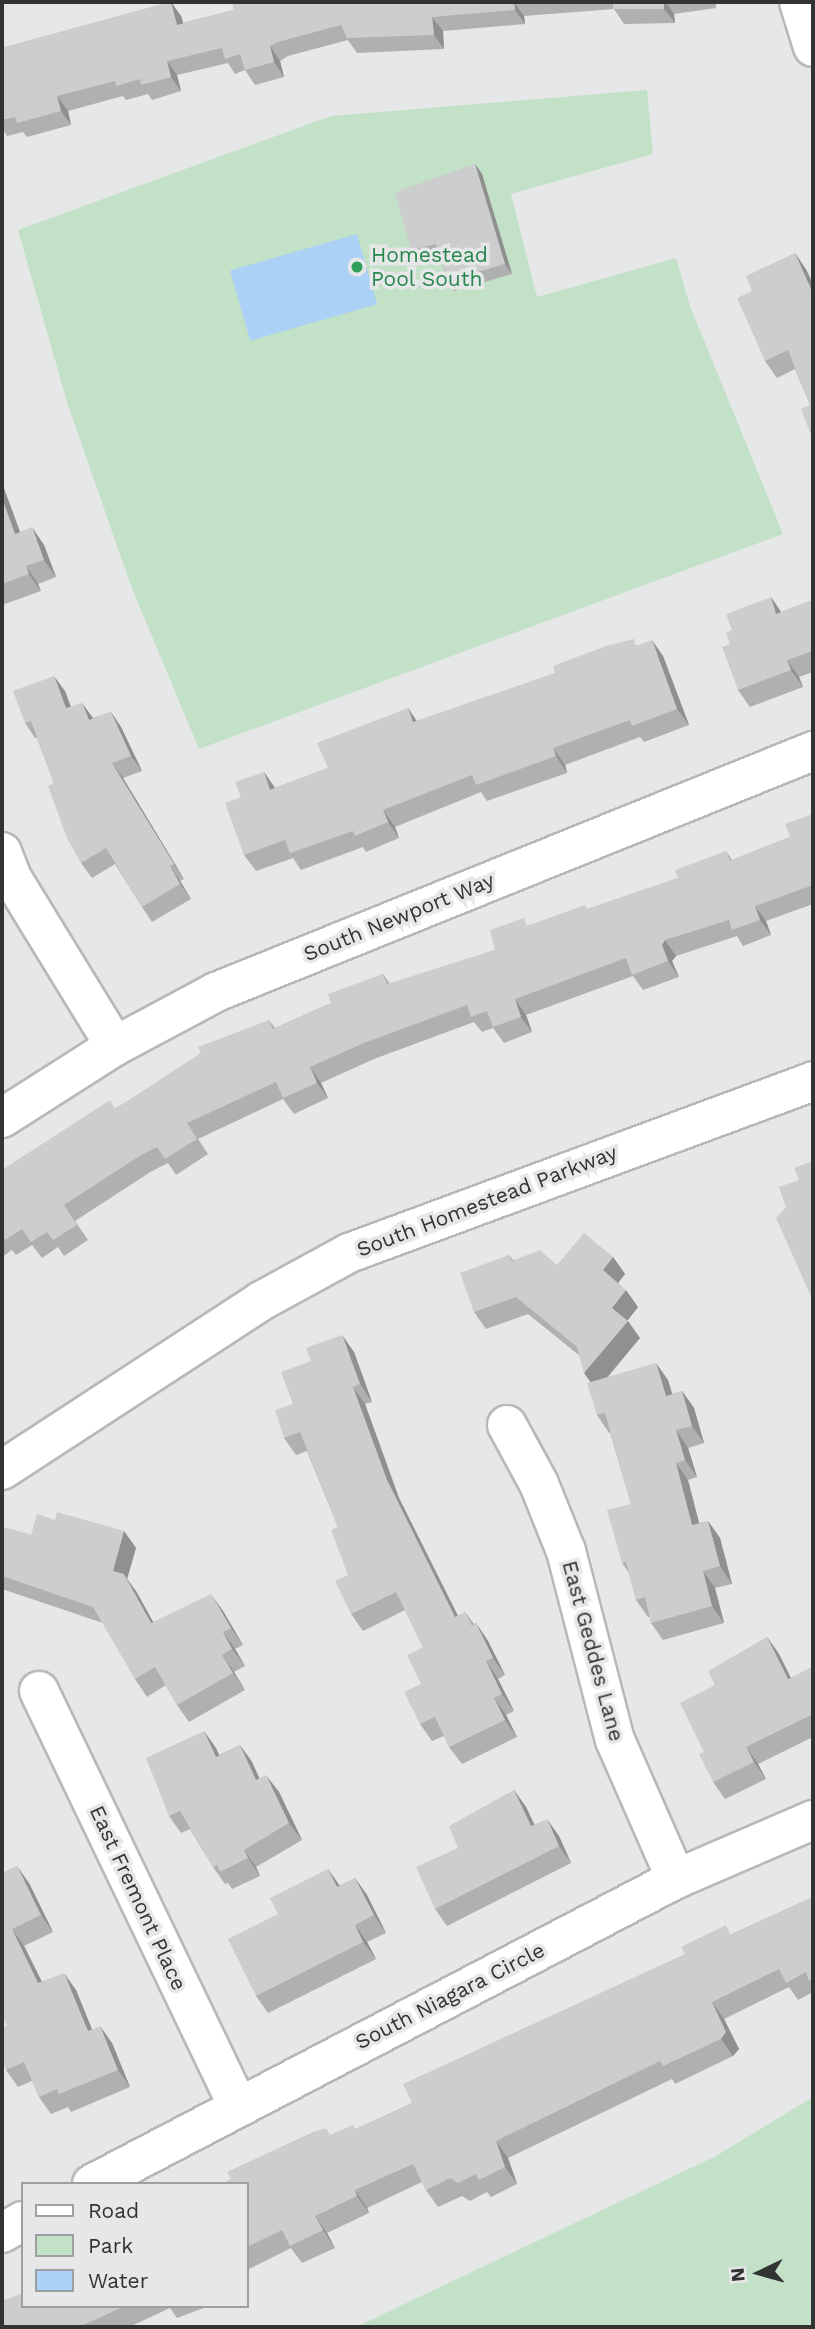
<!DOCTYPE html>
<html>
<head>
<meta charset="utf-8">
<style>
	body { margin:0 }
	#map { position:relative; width:815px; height:2329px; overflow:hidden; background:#e6e7e8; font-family:"Work Sans",sans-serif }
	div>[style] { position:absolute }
	.green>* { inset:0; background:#c3e1c7 }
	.water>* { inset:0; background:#abd1f6; transform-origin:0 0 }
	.roads { filter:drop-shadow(2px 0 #b7b8b9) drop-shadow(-2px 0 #b7b8b9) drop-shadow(0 2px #b7b8b9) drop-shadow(0 -2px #b7b8b9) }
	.street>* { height:38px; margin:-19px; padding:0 19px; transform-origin:19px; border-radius:19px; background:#fff }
	.wall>* { inset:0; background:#afb0b1 }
	.shaded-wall>* { inset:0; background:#8f9090 }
	.building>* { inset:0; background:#cccdce; transform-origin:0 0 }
	.dots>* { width:19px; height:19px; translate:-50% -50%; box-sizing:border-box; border:4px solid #e6e7e8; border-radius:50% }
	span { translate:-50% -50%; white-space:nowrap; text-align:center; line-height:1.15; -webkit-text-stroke:7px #e6e7e8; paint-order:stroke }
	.leisure-label { font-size:21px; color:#27864d }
	.left { translate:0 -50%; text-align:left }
	.street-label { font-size:21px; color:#323333 }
	.frame { position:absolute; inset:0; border:4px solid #323333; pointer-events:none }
	.legend { position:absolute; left:21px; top:2182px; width:228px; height:126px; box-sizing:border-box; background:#e6e7e8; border:2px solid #9e9fa0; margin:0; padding:9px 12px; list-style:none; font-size:21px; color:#323333 }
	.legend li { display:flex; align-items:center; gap:14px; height:35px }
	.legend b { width:35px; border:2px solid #9e9fa0 }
	.north { position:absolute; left:724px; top:2238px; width:70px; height:70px; -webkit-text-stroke:5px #e6e7e8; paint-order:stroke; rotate:265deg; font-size:19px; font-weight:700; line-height:28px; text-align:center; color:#323333 }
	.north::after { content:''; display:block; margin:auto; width:24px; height:32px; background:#323333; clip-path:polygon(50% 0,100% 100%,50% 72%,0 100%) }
</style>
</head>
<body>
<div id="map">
	<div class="green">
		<i style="clip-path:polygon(647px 90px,653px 154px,511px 194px,537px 297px,676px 258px,690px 306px,783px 534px,199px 749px,131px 586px,67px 402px,18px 230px,331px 116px)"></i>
		<i style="clip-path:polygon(813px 2097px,813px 2327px,356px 2327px,716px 2156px)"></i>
	</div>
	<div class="water">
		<i style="left:357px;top:234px;width:73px;height:132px;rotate:74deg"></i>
	</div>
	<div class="roads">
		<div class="street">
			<i style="left:799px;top:2px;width:47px;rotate:72.7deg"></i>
			<i style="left:2px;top:852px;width:28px;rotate:69deg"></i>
			<i style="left:12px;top:878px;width:197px;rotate:58.5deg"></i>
			<i style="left:2px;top:1118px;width:134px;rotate:-32.5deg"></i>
			<i style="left:115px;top:1046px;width:115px;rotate:-28.1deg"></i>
			<i style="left:216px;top:992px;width:644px;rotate:-21.98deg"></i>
			<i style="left:507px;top:1425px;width:67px;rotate:61.5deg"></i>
			<i style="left:539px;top:1484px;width:72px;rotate:68.1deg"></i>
			<i style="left:566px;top:1551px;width:195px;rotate:75.5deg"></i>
			<i style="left:615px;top:1740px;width:152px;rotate:66.3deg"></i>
			<i style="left:2px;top:1470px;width:309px;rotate:-33.1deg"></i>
			<i style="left:261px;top:1301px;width:100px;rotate:-28.6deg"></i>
			<i style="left:349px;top:1253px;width:495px;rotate:-20.3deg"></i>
			<i style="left:39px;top:1691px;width:459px;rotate:64.4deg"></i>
			<i style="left:92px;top:2184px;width:659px;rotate:-27.58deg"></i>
			<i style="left:676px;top:1879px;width:149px;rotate:-23.3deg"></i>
			<i style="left:2px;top:2233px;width:24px;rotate:-30deg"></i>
		</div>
	</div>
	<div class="wall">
		<i style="clip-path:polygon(171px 2px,181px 16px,183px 23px,234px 10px,232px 2px,716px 2px,716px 8px,674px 14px,675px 23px,624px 24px,614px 9px,524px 16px,525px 24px,443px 31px,444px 49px,357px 53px,348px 40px,288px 56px,280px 61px,284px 77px,255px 85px,245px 70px,235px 74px,228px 63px,177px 75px,181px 91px,152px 100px,148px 94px,126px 100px,123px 96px,68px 111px,71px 125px,27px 137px,23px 132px,7px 136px,2px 128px,2px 48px)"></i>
		<i style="clip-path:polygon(475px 164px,482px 174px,512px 274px,454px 291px,447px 281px,439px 255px,418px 260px,411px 250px)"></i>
		<i style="clip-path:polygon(795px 253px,807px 271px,810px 405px,795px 369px,777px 378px,765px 361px,752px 291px)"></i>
		<i style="clip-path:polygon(2px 483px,20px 532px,44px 545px,56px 577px,38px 584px,41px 591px,2px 605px)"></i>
		<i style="clip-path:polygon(771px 597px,781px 612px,813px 600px,813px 672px,799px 677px,803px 687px,750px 707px,738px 690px,730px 644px,732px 630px)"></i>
		<i style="clip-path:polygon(638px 645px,663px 656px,689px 725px,644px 742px,640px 737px,565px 765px,567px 773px,487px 801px,481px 792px,395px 827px,399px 838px,366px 852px,363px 847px,301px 870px,293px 858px,256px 871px,244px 855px,241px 797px,264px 772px,275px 788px,328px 768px,408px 708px,417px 721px)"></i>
		<i style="clip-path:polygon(65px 691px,70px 707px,93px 718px,111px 712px,121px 727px,142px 771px,123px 778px,184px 879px,180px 881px,191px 899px,152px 922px,142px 907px,115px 864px,92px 878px,81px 863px,54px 783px,37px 738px,35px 738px,25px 723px)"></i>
		<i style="clip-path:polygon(813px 814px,813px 904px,766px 921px,771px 935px,743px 946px,737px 936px,676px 956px,672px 961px,679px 977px,643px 990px,633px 976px,526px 1015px,532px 1032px,504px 1043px,493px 1028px,482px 1032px,474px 1022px,374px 1059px,321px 1083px,328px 1098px,294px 1114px,283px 1099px,198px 1139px,208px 1154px,176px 1175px,168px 1163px,152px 1171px,75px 1221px,88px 1240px,64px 1256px,58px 1247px,42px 1258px,32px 1245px,16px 1255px,12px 1250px,2px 1257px,2px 1170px,116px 1108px,269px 1020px,275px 1028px,331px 1003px,383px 974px,390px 984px,495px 950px,529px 925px,588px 909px,678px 878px,726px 851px,732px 860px,790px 837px)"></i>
		<i style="clip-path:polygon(509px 1255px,513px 1260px,557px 1265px,613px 1257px,625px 1274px,618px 1283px,638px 1307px,627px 1321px,640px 1338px,608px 1377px,668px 1380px,672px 1394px,682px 1391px,694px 1408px,704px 1443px,688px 1448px,697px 1477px,688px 1480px,699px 1523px,708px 1521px,720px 1538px,732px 1584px,715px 1588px,724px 1623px,663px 1640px,651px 1623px,650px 1617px,648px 1617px,636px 1600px,629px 1573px,622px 1563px,631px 1504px,610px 1432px,609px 1433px,597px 1415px,591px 1382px,580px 1356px,528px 1314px,486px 1329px,474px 1312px)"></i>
		<i style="clip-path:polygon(354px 1352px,372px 1402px,365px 1404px,399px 1498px,458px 1616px,465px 1612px,474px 1624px,476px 1623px,488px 1641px,505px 1675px,498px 1679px,514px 1711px,506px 1715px,517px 1737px,462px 1764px,449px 1747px,444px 1736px,432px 1741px,420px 1724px,421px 1684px,423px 1647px,405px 1610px,363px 1631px,351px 1614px,348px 1575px,338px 1527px,307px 1451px,296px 1455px,284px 1438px,293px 1404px)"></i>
		<i style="clip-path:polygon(55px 1520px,124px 1531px,136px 1548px,127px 1579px,136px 1591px,153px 1622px,223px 1611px,243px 1645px,235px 1649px,245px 1666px,234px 1672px,245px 1690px,189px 1722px,177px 1705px,166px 1685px,147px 1697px,135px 1679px,103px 1623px,2px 1589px,2px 1527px,31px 1535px)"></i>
		<i style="clip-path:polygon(767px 1637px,779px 1654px,790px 1678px,813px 1670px,813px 1737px,758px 1764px,766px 1779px,725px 1799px,713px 1782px,715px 1685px)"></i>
		<i style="clip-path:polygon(204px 1731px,219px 1755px,240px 1745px,252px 1762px,259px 1778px,279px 1792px,302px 1840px,256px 1867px,260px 1876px,232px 1889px,228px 1883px,225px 1884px,213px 1867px,190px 1829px,181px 1833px,169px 1816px)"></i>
		<i style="clip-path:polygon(514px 1790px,526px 1807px,534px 1824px,559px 1836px,571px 1863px,447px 1926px,435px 1909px,458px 1848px)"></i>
		<i style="clip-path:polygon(328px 1869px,339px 1886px,355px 1878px,367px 1895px,386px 1933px,367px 1942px,376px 1959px,268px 2013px,256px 1996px,278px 1914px)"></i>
		<i style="clip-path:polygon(2px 1873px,29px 1883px,53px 1932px,24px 1946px,42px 1982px,76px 1990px,92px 2030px,112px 2043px,130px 2087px,71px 2112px,68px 2107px,51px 2114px,39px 2097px,32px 2081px,18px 2087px,6px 2070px,7px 2026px)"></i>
		<i style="clip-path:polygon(813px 1897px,813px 1992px,798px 2000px,789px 1987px,724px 2019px,739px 2049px,733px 2056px,675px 2084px,672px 2079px,508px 2158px,517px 2184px,491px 2197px,487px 2192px,470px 2201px,462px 2196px,438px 2207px,426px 2190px,422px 2182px,367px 2208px,369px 2213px,327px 2233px,335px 2248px,302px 2263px,291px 2248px,247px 2270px,247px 2184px,331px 2135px,356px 2129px,412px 2103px,732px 1934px)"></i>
		<i style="clip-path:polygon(23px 2306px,209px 2306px,177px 2318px,170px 2308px,129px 2327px,2px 2327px)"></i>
	</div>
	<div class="shaded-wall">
		<i style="clip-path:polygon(171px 2px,181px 16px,188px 39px,177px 25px)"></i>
		<i style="clip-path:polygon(514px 2px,524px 16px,525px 24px,515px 10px)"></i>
		<i style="clip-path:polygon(664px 2px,666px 2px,674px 14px,675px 23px,664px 9px)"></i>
		<i style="clip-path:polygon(432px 17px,443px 31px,444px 49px,434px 35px)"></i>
		<i style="clip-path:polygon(270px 46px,280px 61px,284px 77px,274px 62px)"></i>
		<i style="clip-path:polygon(167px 61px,177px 75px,181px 91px,171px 77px)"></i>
		<i style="clip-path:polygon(57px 96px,68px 111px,71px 125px,61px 111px)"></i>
		<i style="clip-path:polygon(475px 164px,482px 174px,512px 274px,505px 264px)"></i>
		<i style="clip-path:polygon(795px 253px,807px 271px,813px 284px,813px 294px)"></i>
		<i style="clip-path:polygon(2px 483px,27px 551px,15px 534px,2px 498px)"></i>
		<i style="clip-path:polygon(32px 527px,44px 545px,56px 577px,44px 560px)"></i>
		<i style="clip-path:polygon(26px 566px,38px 584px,41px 591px,29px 574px)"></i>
		<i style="clip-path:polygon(771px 597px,783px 615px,776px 614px)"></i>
		<i style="clip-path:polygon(652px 640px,663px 656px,689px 725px,677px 709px)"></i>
		<i style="clip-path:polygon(787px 660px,799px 677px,803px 687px,791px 670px)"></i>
		<i style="clip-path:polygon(54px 676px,65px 691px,77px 723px,66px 708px)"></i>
		<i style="clip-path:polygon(82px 703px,93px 718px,99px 735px,89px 720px)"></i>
		<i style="clip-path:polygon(408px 708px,419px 725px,413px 722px)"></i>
		<i style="clip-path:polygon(111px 712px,121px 727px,142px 771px,131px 756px)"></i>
		<i style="clip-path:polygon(553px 748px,565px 765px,567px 773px,556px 756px)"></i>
		<i style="clip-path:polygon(112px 763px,123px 778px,184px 879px,174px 864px)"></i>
		<i style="clip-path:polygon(264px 772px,275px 788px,270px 790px)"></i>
		<i style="clip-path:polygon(383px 810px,395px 827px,399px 838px,388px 822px)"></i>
		<i style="clip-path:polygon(170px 866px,180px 881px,191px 899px,180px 884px)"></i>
		<i style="clip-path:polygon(755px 906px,766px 921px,771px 935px,760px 920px)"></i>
		<i style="clip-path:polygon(665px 940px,676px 956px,672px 961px,679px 977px,668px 961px,662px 945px)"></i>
		<i style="clip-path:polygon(515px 999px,526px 1015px,532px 1032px,521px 1017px)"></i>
		<i style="clip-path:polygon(310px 1067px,321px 1083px,328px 1098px,317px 1083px)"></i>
		<i style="clip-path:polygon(613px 1257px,625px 1274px,615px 1287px,603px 1270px)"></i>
		<i style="clip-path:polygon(626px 1290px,638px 1307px,624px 1325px,612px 1308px)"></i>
		<i style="clip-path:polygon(628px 1321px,640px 1338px,596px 1390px,584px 1373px)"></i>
		<i style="clip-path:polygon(342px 1335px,354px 1352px,372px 1402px,360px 1384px)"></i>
		<i style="clip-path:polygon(656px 1363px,668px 1380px,678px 1413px,666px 1396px)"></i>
		<i style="clip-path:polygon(353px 1387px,365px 1404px,399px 1498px,467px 1634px,455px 1617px,387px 1480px)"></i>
		<i style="clip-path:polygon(682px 1391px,694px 1408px,704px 1443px,692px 1426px)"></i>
		<i style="clip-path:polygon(676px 1430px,688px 1448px,697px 1477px,685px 1460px)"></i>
		<i style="clip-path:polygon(676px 1463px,688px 1480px,704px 1542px,692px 1525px)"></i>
		<i style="clip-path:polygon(708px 1521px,720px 1538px,732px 1584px,720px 1566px)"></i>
		<i style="clip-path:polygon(124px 1531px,136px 1548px,127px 1579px,136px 1591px,163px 1640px,113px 1571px)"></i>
		<i style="clip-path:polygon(703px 1571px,715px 1588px,724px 1623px,712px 1606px)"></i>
		<i style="clip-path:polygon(211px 1594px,223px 1611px,243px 1645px,231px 1628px)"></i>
		<i style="clip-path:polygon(476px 1623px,488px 1641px,505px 1675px,493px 1658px)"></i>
		<i style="clip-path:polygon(223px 1632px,235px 1649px,245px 1666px,232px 1649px)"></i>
		<i style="clip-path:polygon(767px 1637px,779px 1654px,800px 1696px,788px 1679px)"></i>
		<i style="clip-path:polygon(222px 1655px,234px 1672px,245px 1690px,233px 1673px)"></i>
		<i style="clip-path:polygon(486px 1661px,498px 1679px,514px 1711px,502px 1694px)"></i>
		<i style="clip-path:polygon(494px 1698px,506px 1715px,517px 1737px,505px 1720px)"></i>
		<i style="clip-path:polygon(204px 1731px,216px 1748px,228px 1774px,216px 1757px)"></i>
		<i style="clip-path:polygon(240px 1745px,252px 1762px,268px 1797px,256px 1780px)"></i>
		<i style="clip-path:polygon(746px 1747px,758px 1764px,766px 1779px,754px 1762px)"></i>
		<i style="clip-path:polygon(266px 1775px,279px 1792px,302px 1840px,289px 1823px)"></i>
		<i style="clip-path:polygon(514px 1790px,526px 1807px,543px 1843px,531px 1826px)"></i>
		<i style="clip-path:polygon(547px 1819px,559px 1836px,571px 1863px,559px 1846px)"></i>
		<i style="clip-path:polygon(244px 1850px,256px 1867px,260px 1876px,248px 1858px)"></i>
		<i style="clip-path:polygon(17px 1866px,29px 1883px,53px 1932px,41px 1915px)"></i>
		<i style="clip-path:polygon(328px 1869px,340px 1886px,337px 1887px)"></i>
		<i style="clip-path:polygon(355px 1878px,367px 1895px,386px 1933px,374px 1915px)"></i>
		<i style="clip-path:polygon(355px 1925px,367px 1942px,376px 1959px,363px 1942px)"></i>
		<i style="clip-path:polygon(12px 1929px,24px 1946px,51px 2000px,38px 1983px)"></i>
		<i style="clip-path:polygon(64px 1973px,76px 1990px,100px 2049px,88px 2031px)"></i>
		<i style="clip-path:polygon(712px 2002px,724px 2019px,739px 2049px,733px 2056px,721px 2039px)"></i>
		<i style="clip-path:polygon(100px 2026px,112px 2043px,130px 2087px,118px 2070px)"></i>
		<i style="clip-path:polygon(496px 2141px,508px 2158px,517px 2184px,505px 2167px)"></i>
		<i style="clip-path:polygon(355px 2190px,367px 2208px,369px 2213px,357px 2196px)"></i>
		<i style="clip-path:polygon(315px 2216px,327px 2233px,335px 2248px,323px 2230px)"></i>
	</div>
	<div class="building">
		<i style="clip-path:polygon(169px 2px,171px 2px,177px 25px,234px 10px,232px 2px,514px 2px,515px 10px,432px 17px,434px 35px,347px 38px,341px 25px,278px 42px,270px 46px,274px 62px,245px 70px,240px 54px,225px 59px,222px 48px,167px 61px,171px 77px,141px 85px,140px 79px,116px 86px,115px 81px,57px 96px,61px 111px,17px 123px,15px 117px,2px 120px,2px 48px)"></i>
		<i style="left:613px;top:2px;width:51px;height:7px"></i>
		<i style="clip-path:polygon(475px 164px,505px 264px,447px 281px,436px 244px,411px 250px,395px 192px)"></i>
		<i style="clip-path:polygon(795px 253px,813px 294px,813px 440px,801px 409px,810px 405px,788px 350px,765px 361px,737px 298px,752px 291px,746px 276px)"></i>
		<i style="clip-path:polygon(2px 498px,15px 534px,32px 527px,44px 560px,26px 566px,29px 574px,2px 584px)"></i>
		<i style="clip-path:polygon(771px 597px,776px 614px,813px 600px,813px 651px,787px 660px,791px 670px,738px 690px,722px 647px,730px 644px,726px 633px,732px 630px,726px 614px)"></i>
		<i style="clip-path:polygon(634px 639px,636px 646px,652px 640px,677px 709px,632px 726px,630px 720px,553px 748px,556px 756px,476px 785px,472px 775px,383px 810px,388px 822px,355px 836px,353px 831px,290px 853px,285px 840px,244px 855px,225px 803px,241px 797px,235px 782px,264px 772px,270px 790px,328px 768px,317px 743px,408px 708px,413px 722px,555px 673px,553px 666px,606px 646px)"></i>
		<i style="clip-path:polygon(54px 676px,66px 708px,82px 703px,89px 720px,111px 712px,131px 756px,112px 763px,174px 864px,170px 866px,180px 884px,142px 907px,106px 848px,81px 863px,67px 838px,48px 786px,54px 783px,31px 721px,25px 723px,13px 691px)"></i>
		<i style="clip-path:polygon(813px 814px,813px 885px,755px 906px,760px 920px,732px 930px,729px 920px,665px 940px,662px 945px,668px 961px,632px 975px,626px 958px,515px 999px,521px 1017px,493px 1027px,487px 1011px,471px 1017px,467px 1005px,364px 1043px,310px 1067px,317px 1083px,283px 1098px,276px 1082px,187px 1123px,197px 1139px,165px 1159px,157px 1147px,141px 1155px,64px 1205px,77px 1225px,53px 1240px,47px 1232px,31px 1242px,22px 1229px,5px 1240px,2px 1235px,2px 1170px,110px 1100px,115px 1109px,201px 1053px,198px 1047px,269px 1020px,273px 1029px,331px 1003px,328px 994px,383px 974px,387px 984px,495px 950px,490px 930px,524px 918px,527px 926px,585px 905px,587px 909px,678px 878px,675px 870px,726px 851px,730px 861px,790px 837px,785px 824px)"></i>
		<i style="clip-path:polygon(813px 1161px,813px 1301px,776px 1218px,786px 1207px,779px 1187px,799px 1180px,794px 1168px)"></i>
		<i style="clip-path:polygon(584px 1233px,613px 1257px,603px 1270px,626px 1290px,612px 1308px,628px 1321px,584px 1373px,577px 1347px,516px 1297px,474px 1312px,460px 1273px,509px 1255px,512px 1261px,540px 1250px,557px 1265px)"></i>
		<i style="clip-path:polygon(813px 1321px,813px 1343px,811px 1322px)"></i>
		<i style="clip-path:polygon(342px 1335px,360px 1384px,353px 1387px,387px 1480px,455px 1617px,465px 1612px,472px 1626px,476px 1623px,493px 1658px,486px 1661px,502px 1694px,494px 1698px,505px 1720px,449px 1747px,435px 1717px,420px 1724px,404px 1692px,421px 1684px,407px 1655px,423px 1647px,396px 1592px,351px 1614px,335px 1581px,348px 1575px,331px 1530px,338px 1527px,300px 1432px,284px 1438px,275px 1410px,293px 1404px,281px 1372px,311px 1361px,306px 1348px)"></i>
		<i style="clip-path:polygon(656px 1363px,666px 1396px,682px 1391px,692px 1426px,676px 1430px,685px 1460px,676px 1463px,692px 1525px,708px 1521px,720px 1566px,703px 1571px,712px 1606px,651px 1623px,645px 1597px,636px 1600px,626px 1562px,622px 1563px,607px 1510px,631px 1504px,605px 1413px,597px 1415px,587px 1383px)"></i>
		<i style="clip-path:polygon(57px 1512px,124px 1531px,113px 1571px,124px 1574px,151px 1623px,211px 1594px,231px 1628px,223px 1632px,232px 1649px,222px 1655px,233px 1673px,177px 1705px,155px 1667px,135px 1679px,93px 1607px,2px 1576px,2px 1527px,31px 1535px,37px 1514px,55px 1520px)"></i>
		<i style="clip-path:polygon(767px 1637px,788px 1679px,812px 1667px,813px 1671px,813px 1714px,746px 1747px,754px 1762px,713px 1782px,699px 1754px,704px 1752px,680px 1703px,715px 1685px,708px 1671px)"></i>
		<i style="clip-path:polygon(204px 1731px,216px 1757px,240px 1745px,256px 1780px,266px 1775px,289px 1823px,244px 1850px,248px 1858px,220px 1872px,217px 1865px,213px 1867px,180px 1811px,169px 1816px,146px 1758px)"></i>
		<i style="clip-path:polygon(514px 1790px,531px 1826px,547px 1819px,559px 1846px,435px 1909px,416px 1867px,458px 1848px,449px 1826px)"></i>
		<i style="clip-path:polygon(17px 1866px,41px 1915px,12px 1929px,38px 1983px,64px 1973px,88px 2031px,100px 2026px,118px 2070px,59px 2094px,57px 2089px,39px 2097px,24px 2062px,6px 2070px,2px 2059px,2px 2028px,7px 2026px,2px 2015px,2px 1873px)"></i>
		<i style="clip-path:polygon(328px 1869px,337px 1887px,355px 1878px,374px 1915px,355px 1925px,363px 1942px,256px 1996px,228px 1939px,278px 1914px,270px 1898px)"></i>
		<i style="clip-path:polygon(813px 1897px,813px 1978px,809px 1981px,806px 1972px,786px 1983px,779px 1969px,712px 2002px,726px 2032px,721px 2039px,663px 2066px,660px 2061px,496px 2141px,505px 2167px,479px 2180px,476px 2174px,458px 2183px,450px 2178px,426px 2190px,413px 2164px,355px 2190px,357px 2196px,315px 2216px,323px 2230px,290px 2246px,282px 2230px,247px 2247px,247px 2184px,221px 2184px,231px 2179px,227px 2172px,313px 2132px,326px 2128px,330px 2135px,353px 2125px,355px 2130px,412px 2103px,403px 2084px,685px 1954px,681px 1947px,726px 1925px,730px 1935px)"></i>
		<i style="clip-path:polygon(23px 2293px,23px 2306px,125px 2306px,79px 2327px,2px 2327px,2px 2301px)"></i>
	</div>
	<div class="dots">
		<i style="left:357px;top:267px;background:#2e9e5b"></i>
	</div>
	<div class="leisure-label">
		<span class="left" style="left:371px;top:267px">Homestead<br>Pool South</span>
	</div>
	<div class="street-label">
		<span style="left:399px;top:917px;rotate:-22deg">South Newport Way</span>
		<span style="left:487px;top:1201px;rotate:-21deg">South Homestead Parkway</span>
		<span style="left:593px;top:1651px;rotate:75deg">East Geddes Lane</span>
		<span style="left:138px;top:1898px;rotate:65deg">East Fremont Place</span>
		<span style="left:450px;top:1996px;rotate:-27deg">South Niagara Circle</span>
	</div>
	<div class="frame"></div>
	<ul class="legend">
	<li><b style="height:9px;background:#fff"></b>Road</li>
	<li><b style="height:19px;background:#c3e1c7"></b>Park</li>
	<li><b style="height:19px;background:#abd1f6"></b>Water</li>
	</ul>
	<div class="north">N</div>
</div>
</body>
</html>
